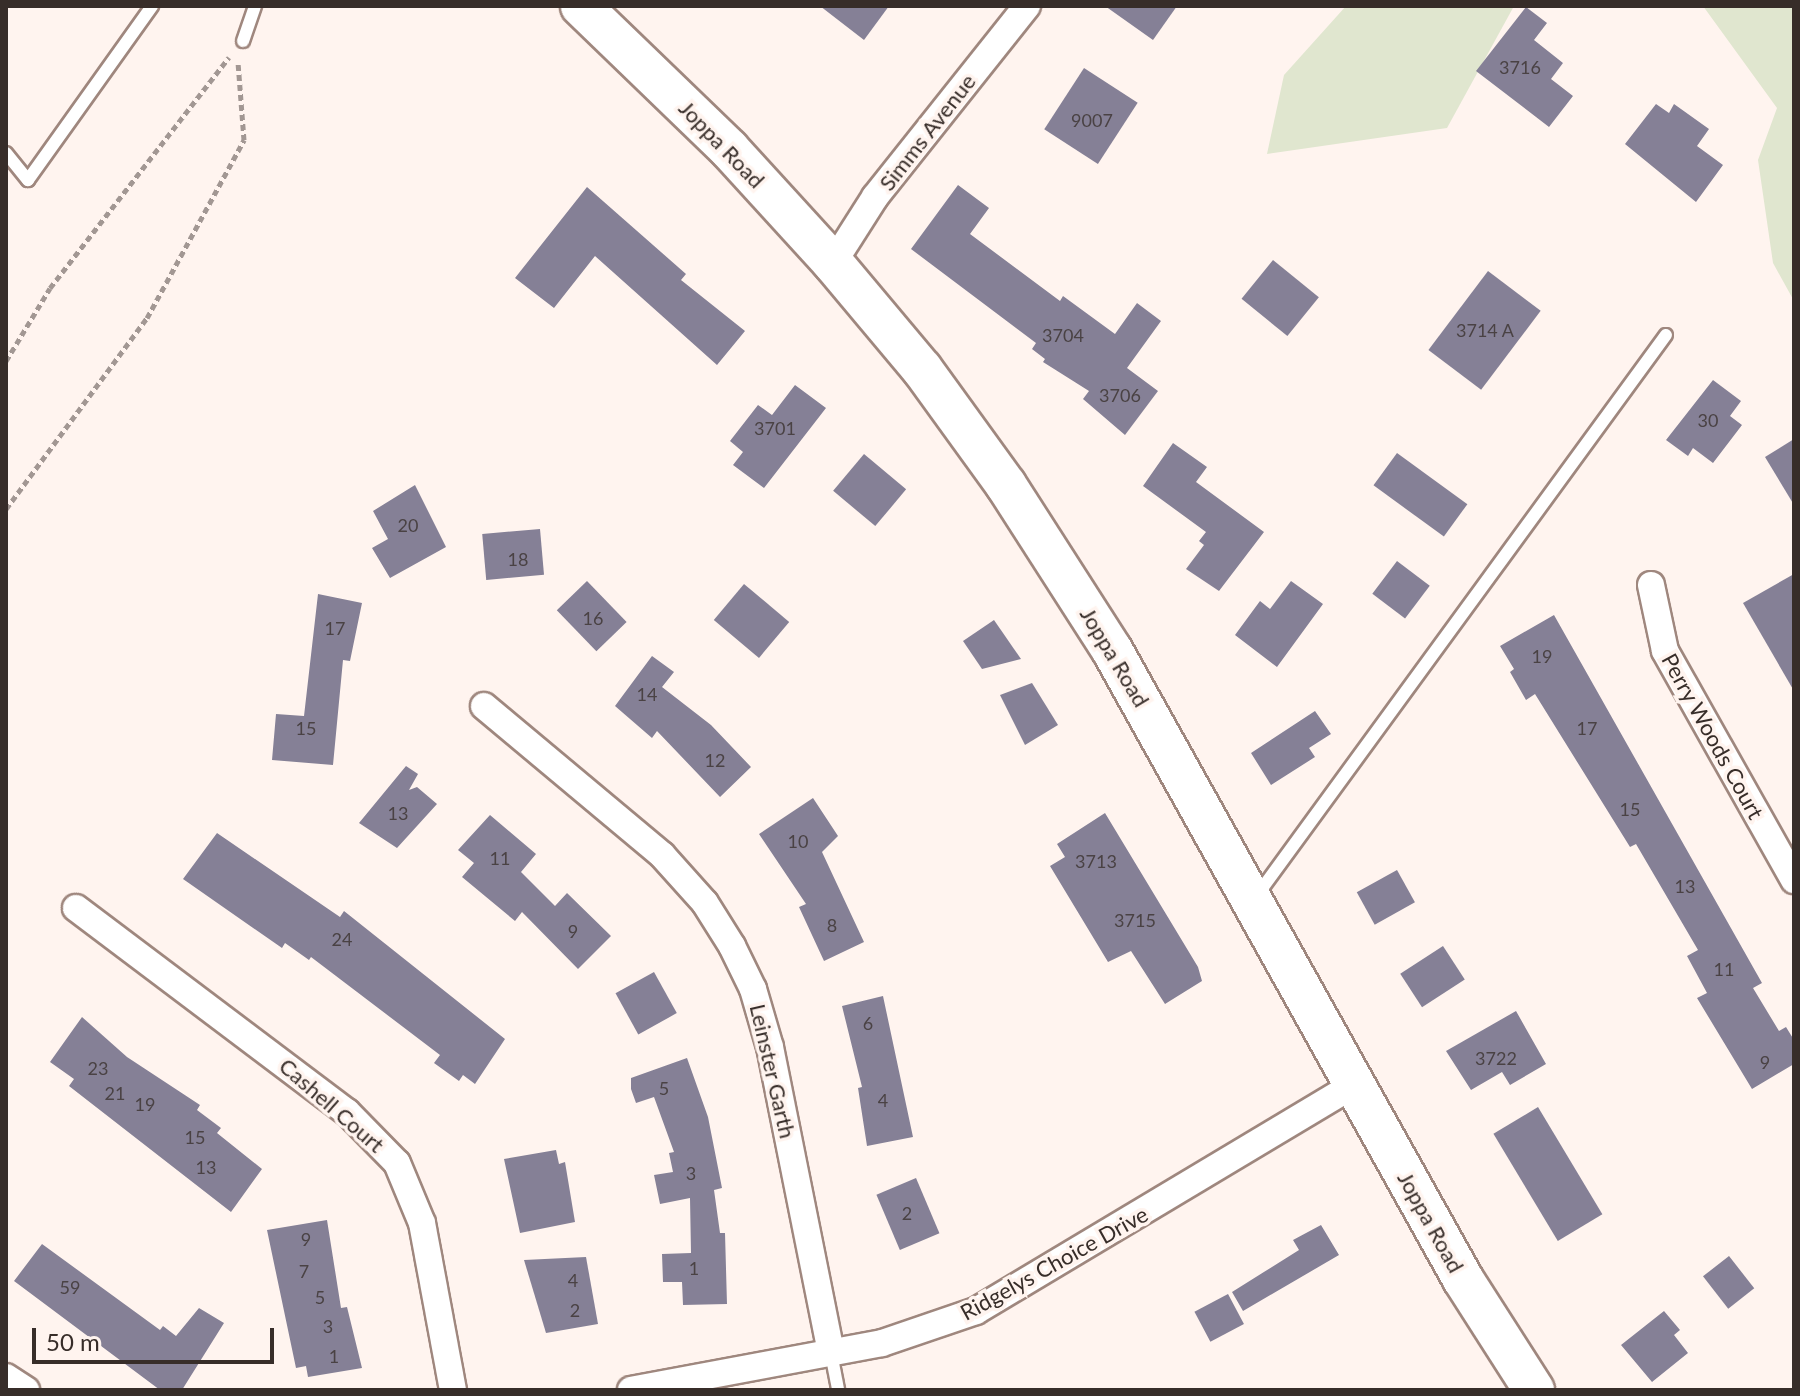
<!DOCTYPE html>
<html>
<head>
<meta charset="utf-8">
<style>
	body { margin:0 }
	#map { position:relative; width:1800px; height:1396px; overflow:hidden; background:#fff4ef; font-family:Lato,sans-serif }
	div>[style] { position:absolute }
	.green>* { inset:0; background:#e0e6cf }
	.building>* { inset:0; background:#858096; transform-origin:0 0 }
	.path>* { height:5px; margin-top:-2.5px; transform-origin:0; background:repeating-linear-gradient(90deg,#a29793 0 6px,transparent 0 10px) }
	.roads { filter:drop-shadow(2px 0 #9f877e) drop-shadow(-2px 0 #9f877e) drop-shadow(0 2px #9f877e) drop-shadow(0 -2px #9f877e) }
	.lane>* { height:12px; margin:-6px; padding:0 6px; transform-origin:6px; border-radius:6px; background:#fff }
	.street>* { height:26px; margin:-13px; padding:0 13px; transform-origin:13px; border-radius:13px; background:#fff }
	.primary>* { height:40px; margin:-20px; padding:0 20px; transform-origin:20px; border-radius:20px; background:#fff }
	span { translate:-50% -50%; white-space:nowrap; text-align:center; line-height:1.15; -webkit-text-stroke:7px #fff4ef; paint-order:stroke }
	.number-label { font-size:18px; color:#4a4244 }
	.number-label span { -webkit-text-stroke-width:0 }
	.street-label { font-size:22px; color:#372d29 }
	.frame { position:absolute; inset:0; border:8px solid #372d29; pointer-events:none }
	.scale { position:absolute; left:32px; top:1328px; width:242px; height:36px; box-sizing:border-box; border:4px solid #372d29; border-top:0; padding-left:10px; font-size:24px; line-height:28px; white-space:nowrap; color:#372d29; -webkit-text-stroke:6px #fff4ef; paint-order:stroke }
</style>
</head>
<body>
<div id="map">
	<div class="green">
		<i style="clip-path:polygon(1346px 6px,1514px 6px,1447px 128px,1267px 154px,1284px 75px)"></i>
		<i style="clip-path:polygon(1703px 6px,1794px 6px,1794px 301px,1773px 263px,1758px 160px,1777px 108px)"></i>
	</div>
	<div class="building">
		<i style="clip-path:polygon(820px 6px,889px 6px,864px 40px)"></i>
		<i style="clip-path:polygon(1105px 6px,1177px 6px,1153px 40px)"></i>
		<i style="clip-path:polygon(1526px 7px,1547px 23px,1534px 40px,1563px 63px,1551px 79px,1573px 96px,1549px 127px,1476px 71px)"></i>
		<i style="left:1084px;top:68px;width:64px;height:73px;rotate:33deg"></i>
		<i style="clip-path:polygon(1656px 104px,1669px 113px,1674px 104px,1709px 129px,1697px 146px,1723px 165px,1696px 202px,1625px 144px)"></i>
		<i style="clip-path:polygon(958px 185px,989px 208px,970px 234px,1060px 301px,1063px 296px,1115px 334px,1137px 303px,1161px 321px,1127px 368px,1158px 391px,1125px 435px,1083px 399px,1089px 391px,1043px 362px,1045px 359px,1032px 349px,1036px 343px,911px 249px)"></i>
		<i style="clip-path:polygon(587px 187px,686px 274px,681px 280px,745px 331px,717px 365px,595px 256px,554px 308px,515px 278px)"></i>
		<i style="left:1273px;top:260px;width:59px;height:50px;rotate:39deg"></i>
		<i style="left:1488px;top:271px;width:66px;height:99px;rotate:37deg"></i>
		<i style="clip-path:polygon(1713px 380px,1741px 401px,1730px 416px,1742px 425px,1713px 463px,1693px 448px,1688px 456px,1666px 440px)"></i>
		<i style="clip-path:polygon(795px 385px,826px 408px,764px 488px,733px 465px,743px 452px,730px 441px,758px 405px,772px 415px)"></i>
		<i style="clip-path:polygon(1794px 439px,1794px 505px,1765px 457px)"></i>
		<i style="clip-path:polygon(1173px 443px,1207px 467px,1196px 482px,1264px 532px,1219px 591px,1186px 569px,1204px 545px,1199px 541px,1206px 532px,1143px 486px)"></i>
		<i style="left:1397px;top:453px;width:87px;height:40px;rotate:36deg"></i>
		<i style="left:864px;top:454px;width:55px;height:48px;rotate:40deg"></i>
		<i style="clip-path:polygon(415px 485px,446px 547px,390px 578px,372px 548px,388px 539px,373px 511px)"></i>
		<i style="left:540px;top:529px;width:46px;height:58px;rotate:85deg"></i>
		<i style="left:1397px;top:561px;width:41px;height:41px;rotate:37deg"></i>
		<i style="clip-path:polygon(1794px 574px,1794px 691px,1743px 603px)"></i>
		<i style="left:587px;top:581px;width:57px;height:42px;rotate:46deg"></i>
		<i style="clip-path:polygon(1291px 581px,1323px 604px,1277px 667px,1235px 635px,1260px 601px,1270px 609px)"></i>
		<i style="left:744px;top:584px;width:59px;height:47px;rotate:40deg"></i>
		<i style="clip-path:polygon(318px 594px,362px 603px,350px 661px,343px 660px,333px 765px,272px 760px,276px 714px,304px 716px)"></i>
		<i style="clip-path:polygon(1554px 615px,1762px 983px,1753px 988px,1779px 1031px,1786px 1027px,1794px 1040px,1794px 1064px,1752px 1089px,1697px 998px,1707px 993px,1687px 956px,1698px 950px,1636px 844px,1630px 847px,1535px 694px,1526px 700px,1510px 672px,1514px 669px,1500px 646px)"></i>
		<i style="clip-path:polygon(994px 620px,1021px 659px,982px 669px,963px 641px)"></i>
		<i style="clip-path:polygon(652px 656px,674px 672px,662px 687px,711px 725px,751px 767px,720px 797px,657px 731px,652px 738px,615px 706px)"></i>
		<i style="clip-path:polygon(1032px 683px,1058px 725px,1025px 745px,1000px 695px)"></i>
		<i style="clip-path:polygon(1315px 711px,1331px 734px,1309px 748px,1315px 757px,1271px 785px,1251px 753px)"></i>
		<i style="clip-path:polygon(406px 766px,418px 774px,409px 790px,417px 787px,437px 804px,397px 848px,359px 823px)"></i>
		<i style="clip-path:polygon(813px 798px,838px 836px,822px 852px,864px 942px,824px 961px,799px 907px,806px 904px,759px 834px)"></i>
		<i style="clip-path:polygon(1105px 813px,1198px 967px,1202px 981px,1165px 1004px,1131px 951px,1108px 962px,1050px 866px,1065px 857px,1057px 844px)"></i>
		<i style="clip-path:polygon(490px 815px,536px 854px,521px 872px,555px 906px,567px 893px,611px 936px,578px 969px,522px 912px,515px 921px,462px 877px,474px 863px,458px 850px)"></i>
		<i style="clip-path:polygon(217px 833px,340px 917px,344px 911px,505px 1039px,475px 1084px,463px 1075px,459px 1081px,434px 1063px,440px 1055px,311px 957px,309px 960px,285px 943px,282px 948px,183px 879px)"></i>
		<i style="left:1397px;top:870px;width:37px;height:46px;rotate:61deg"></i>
		<i style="left:1443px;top:946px;width:40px;height:51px;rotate:57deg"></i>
		<i style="left:654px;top:972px;width:47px;height:44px;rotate:61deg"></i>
		<i style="clip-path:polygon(883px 996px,913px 1137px,867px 1146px,858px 1088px,862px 1087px,842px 1006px)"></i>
		<i style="clip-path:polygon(1516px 1011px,1546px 1064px,1510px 1085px,1502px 1072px,1471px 1090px,1446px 1051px)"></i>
		<i style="clip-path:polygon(82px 1017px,127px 1057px,200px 1105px,197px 1110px,221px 1128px,217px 1133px,262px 1169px,231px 1212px,69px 1086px,74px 1079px,50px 1062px)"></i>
		<i style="clip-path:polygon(687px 1058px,708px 1117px,722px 1188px,714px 1190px,720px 1233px,725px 1233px,727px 1304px,683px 1305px,682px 1282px,663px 1282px,662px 1254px,691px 1253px,690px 1198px,660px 1204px,654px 1175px,673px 1172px,669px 1153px,674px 1152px,654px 1097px,636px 1103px,631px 1089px,631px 1078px)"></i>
		<i style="left:1538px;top:1107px;width:125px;height:52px;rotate:59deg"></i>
		<i style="clip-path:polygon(556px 1150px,559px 1164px,565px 1162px,575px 1222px,520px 1233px,504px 1159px)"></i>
		<i style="left:916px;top:1178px;width:60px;height:43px;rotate:67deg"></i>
		<i style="clip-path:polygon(327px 1220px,341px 1308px,347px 1307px,362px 1368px,308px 1377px,306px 1366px,296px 1368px,267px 1230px)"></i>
		<i style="clip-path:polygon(1321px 1225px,1339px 1255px,1243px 1311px,1232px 1292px,1299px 1250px,1293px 1240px)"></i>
		<i style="clip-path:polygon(42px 1244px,160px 1330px,163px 1326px,176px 1336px,199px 1308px,224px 1323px,182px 1390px,160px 1390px,14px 1281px)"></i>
		<i style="left:1729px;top:1256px;width:41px;height:33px;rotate:52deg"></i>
		<i style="clip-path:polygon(586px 1257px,598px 1324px,546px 1333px,524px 1260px)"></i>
		<i style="left:1228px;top:1294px;width:34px;height:38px;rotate:62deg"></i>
		<i style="clip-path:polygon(1664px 1311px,1680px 1330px,1674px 1335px,1688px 1353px,1652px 1382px,1621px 1345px)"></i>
	</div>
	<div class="path">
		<i style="left:6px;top:361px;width:85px;rotate:-58.9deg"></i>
		<i style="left:50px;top:288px;width:292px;rotate:-52.2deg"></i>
		<i style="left:6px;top:509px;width:237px;rotate:-53.6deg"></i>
		<i style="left:147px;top:318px;width:203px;rotate:-61.4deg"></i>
		<i style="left:244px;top:140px;width:78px;rotate:-94.4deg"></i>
	</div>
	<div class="roads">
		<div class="lane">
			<i style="left:243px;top:41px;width:37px;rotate:-71deg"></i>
			<i style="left:6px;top:153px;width:35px;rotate:51deg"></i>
			<i style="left:28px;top:180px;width:214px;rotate:-54.5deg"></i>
			<i style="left:1258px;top:894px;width:692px;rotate:-53.88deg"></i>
			<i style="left:831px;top:1353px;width:38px;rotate:79deg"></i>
		</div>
		<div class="street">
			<i style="left:833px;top:263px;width:78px;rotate:-57.5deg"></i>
			<i style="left:875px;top:197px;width:244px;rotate:-51.5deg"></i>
			<i style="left:1651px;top:585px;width:67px;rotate:78deg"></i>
			<i style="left:1665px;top:651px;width:263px;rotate:60.6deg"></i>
			<i style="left:484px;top:706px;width:232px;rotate:39.9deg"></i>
			<i style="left:662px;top:855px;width:64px;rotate:48.1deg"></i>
			<i style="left:705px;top:903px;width:51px;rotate:57.9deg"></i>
			<i style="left:732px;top:946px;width:48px;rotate:64deg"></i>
			<i style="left:753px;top:989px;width:60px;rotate:73.7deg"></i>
			<i style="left:770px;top:1047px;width:312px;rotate:78.7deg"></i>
			<i style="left:76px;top:908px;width:339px;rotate:37deg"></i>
			<i style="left:347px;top:1112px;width:71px;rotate:45.6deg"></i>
			<i style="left:397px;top:1163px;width:65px;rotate:67.4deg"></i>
			<i style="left:422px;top:1223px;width:170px;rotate:79.5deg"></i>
			<i style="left:6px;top:1377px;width:24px;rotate:33deg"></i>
			<i style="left:631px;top:1390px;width:255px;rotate:-10.6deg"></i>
			<i style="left:882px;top:1343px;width:99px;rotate:-18.8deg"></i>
			<i style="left:976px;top:1311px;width:440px;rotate:-30.9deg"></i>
		</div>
		<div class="primary">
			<i style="left:581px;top:6px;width:206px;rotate:44deg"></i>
			<i style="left:729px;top:149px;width:154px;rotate:47.6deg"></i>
			<i style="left:833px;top:263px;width:138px;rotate:50deg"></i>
			<i style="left:922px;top:369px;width:143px;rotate:54.1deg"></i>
			<i style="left:1006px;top:485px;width:196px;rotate:57.3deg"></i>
			<i style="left:1112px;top:650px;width:720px;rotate:60.84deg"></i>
			<i style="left:1463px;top:1279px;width:132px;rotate:57.4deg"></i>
		</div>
	</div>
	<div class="number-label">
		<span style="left:1520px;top:67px">3716</span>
		<span style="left:1092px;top:120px">9007</span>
		<span style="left:1485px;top:330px">3714 A</span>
		<span style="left:1063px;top:335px">3704</span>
		<span style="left:1120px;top:395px">3706</span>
		<span style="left:1708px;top:420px">30</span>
		<span style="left:775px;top:428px">3701</span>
		<span style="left:408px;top:525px">20</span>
		<span style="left:518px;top:559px">18</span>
		<span style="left:593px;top:618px">16</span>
		<span style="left:335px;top:628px">17</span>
		<span style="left:1542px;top:656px">19</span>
		<span style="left:647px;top:694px">14</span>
		<span style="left:306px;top:728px">15</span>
		<span style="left:1587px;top:728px">17</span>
		<span style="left:715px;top:760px">12</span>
		<span style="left:1630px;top:809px">15</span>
		<span style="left:398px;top:813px">13</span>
		<span style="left:798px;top:841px">10</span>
		<span style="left:500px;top:858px">11</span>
		<span style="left:1096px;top:861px">3713</span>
		<span style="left:1685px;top:886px">13</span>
		<span style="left:1135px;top:920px">3715</span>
		<span style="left:832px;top:925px">8</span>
		<span style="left:573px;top:931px">9</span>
		<span style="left:342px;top:939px">24</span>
		<span style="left:1724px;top:969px">11</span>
		<span style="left:868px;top:1023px">6</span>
		<span style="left:1496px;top:1058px">3722</span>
		<span style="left:1765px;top:1062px">9</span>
		<span style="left:98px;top:1068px">23</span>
		<span style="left:664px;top:1088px">5</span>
		<span style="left:115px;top:1093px">21</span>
		<span style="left:883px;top:1100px">4</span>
		<span style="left:145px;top:1104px">19</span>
		<span style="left:195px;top:1137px">15</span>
		<span style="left:206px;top:1167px">13</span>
		<span style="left:691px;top:1173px">3</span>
		<span style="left:907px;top:1213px">2</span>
		<span style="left:306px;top:1239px">9</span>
		<span style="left:694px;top:1268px">1</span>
		<span style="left:304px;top:1271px">7</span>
		<span style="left:573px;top:1280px">4</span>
		<span style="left:70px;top:1287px">59</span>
		<span style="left:320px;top:1297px">5</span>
		<span style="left:575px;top:1310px">2</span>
		<span style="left:328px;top:1326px">3</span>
		<span style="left:334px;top:1356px">1</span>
	</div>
	<div class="street-label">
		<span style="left:927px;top:132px;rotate:-52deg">Simms Avenue</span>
		<span style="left:722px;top:144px;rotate:46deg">Joppa Road</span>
		<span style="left:1115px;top:657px;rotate:59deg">Joppa Road</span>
		<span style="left:1713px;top:736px;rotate:61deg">Perry Woods Court</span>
		<span style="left:773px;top:1071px;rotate:77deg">Leinster Garth</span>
		<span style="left:332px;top:1105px;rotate:41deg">Cashell Court</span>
		<span style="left:1431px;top:1222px;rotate:61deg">Joppa Road</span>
		<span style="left:1054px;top:1263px;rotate:-29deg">Ridgelys Choice Drive</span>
	</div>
	<div class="frame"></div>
	<div class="scale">50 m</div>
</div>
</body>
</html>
